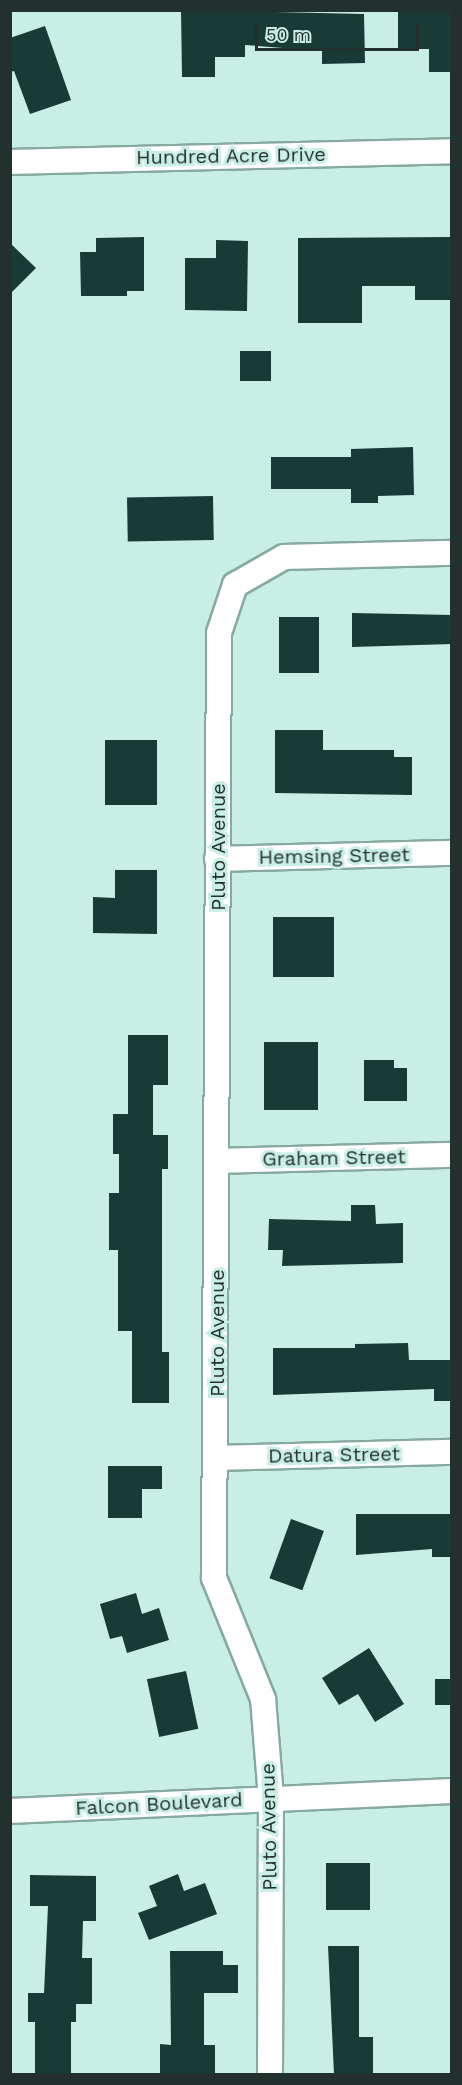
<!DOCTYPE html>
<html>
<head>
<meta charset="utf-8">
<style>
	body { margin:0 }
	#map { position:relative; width:462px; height:2085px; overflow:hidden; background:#c9eee6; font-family:"Work Sans",sans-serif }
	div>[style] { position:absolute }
	.building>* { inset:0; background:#1a3b35; transform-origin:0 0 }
	.roads { filter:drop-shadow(2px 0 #86a9a1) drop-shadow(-2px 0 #86a9a1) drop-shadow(0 2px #86a9a1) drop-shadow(0 -2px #86a9a1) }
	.minor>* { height:24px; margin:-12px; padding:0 12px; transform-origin:12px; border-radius:12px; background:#fff }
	span { translate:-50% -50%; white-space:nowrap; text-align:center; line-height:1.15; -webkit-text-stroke:6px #c9eee6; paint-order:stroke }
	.street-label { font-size:20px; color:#23312e }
	.frame { position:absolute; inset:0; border:12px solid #23312e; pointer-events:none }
	.scale { position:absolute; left:255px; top:24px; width:164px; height:27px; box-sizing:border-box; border:3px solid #23312e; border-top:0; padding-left:8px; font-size:18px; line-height:21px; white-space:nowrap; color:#23312e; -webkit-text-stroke:4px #c9eee6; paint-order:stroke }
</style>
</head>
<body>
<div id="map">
	<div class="building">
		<i style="clip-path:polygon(181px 10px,364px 14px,365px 63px,322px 64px,322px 51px,245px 45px,245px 57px,215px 57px,215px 77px,182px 77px)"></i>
		<i style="clip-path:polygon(398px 10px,452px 10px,452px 72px,429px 72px,429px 49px,398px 49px)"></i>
		<i style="clip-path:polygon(45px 26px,71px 100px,30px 114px,14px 71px,10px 72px,10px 38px)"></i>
		<i style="clip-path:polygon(144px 237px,144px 291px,127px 291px,127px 296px,81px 296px,80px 252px,96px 252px,96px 238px)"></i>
		<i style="clip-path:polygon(452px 237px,452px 300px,415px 300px,415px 286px,362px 286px,362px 323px,298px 323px,298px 238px)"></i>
		<i style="clip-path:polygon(216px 240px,248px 241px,247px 311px,185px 310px,185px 258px,216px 258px)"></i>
		<i style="clip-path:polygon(10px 243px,36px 268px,10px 294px)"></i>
		<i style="left:240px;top:351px;width:31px;height:30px"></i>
		<i style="clip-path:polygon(413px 447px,414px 495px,378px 496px,378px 503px,351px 503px,351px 489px,271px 489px,271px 457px,351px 457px,351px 449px)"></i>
		<i style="left:213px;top:496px;width:44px;height:86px;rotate:89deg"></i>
		<i style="clip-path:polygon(352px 613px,452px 615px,452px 644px,352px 647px)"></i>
		<i style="left:279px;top:617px;width:40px;height:56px"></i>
		<i style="clip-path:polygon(275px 730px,323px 730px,323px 750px,394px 750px,394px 757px,412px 757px,412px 795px,275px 793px)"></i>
		<i style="left:105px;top:740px;width:52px;height:65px"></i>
		<i style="clip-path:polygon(115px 870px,157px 870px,157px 934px,93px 933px,93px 897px,115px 898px)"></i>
		<i style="left:273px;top:917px;width:61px;height:60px"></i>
		<i style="clip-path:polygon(128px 1035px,168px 1035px,168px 1085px,153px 1085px,153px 1135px,168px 1135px,168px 1169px,162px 1169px,162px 1352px,169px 1352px,169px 1403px,132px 1403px,132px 1331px,118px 1331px,118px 1250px,109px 1250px,109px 1193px,119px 1193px,119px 1154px,113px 1154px,113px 1114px,128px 1114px)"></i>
		<i style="left:264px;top:1042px;width:54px;height:68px"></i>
		<i style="clip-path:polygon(364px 1060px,394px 1060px,394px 1068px,407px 1068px,407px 1101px,364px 1101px)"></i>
		<i style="clip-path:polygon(351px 1205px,375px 1205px,376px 1224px,403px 1223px,403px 1263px,282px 1266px,283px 1250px,268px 1250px,269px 1219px,351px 1221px)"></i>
		<i style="clip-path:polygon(408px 1343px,409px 1360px,452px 1360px,452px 1401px,434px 1401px,434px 1389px,273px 1395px,273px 1348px,355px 1348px,355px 1344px)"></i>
		<i style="clip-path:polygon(108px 1466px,162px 1466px,162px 1489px,142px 1489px,142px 1518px,108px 1518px)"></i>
		<i style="clip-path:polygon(356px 1514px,452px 1514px,452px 1557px,432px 1557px,432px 1549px,356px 1555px)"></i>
		<i style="left:291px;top:1519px;width:35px;height:63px;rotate:20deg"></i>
		<i style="clip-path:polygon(136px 1593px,142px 1614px,159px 1608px,169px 1640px,127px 1653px,122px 1636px,110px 1639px,100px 1604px)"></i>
		<i style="clip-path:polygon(369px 1648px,404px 1704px,375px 1722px,358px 1694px,339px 1705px,322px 1678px)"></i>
		<i style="left:186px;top:1671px;width:59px;height:40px;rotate:78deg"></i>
		<i style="left:435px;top:1679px;width:17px;height:26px"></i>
		<i style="left:326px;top:1863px;width:44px;height:47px"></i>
		<i style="clip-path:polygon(178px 1874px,184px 1891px,205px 1883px,217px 1914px,149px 1940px,138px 1913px,157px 1906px,149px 1886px)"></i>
		<i style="clip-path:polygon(30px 1875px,96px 1876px,96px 1921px,83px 1921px,82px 1958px,92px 1958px,92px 2004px,76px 2004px,76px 2022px,71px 2022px,71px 2074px,35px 2074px,35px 2022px,28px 2022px,28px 1993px,44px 1993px,48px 1906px,30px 1906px)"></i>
		<i style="clip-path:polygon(328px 1946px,359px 1946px,359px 2037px,373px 2037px,373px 2074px,334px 2074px)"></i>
		<i style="clip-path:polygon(170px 1951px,223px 1951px,223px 1965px,238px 1965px,238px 1993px,204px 1993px,204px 2045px,215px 2045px,215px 2074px,160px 2074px,160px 2044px,171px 2045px)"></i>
	</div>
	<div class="roads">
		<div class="minor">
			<i style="left:10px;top:162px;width:442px;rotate:-1.4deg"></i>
			<i style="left:217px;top:859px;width:235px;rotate:-1.5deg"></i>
			<i style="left:217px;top:1161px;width:235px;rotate:-1.5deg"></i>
			<i style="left:217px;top:1458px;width:235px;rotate:-1.5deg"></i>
			<i style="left:10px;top:1811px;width:442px;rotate:-2.6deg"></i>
			<i style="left:270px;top:2074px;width:276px;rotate:-89.8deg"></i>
			<i style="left:271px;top:1798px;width:99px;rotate:-94.6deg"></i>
			<i style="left:263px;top:1699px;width:131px;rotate:-112deg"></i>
			<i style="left:214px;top:1578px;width:945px;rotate:-89.7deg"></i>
			<i style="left:219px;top:633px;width:51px;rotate:-71.6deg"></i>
			<i style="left:235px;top:585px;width:56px;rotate:-29.7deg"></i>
			<i style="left:284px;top:557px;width:168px;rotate:-1.4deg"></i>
		</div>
	</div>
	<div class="street-label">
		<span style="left:231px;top:156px;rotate:-1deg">Hundred Acre Drive</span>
		<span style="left:218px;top:847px;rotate:-90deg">Pluto Avenue</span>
		<span style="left:334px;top:856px;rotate:-1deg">Hemsing Street</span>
		<span style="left:334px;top:1158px;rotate:-1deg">Graham Street</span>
		<span style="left:217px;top:1333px;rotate:-90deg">Pluto Avenue</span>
		<span style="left:334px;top:1455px;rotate:-1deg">Datura Street</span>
		<span style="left:159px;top:1804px;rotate:-3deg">Falcon Boulevard</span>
		<span style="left:269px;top:1827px;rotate:-91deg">Pluto Avenue</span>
	</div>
	<div class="frame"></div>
	<div class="scale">50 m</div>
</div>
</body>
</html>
